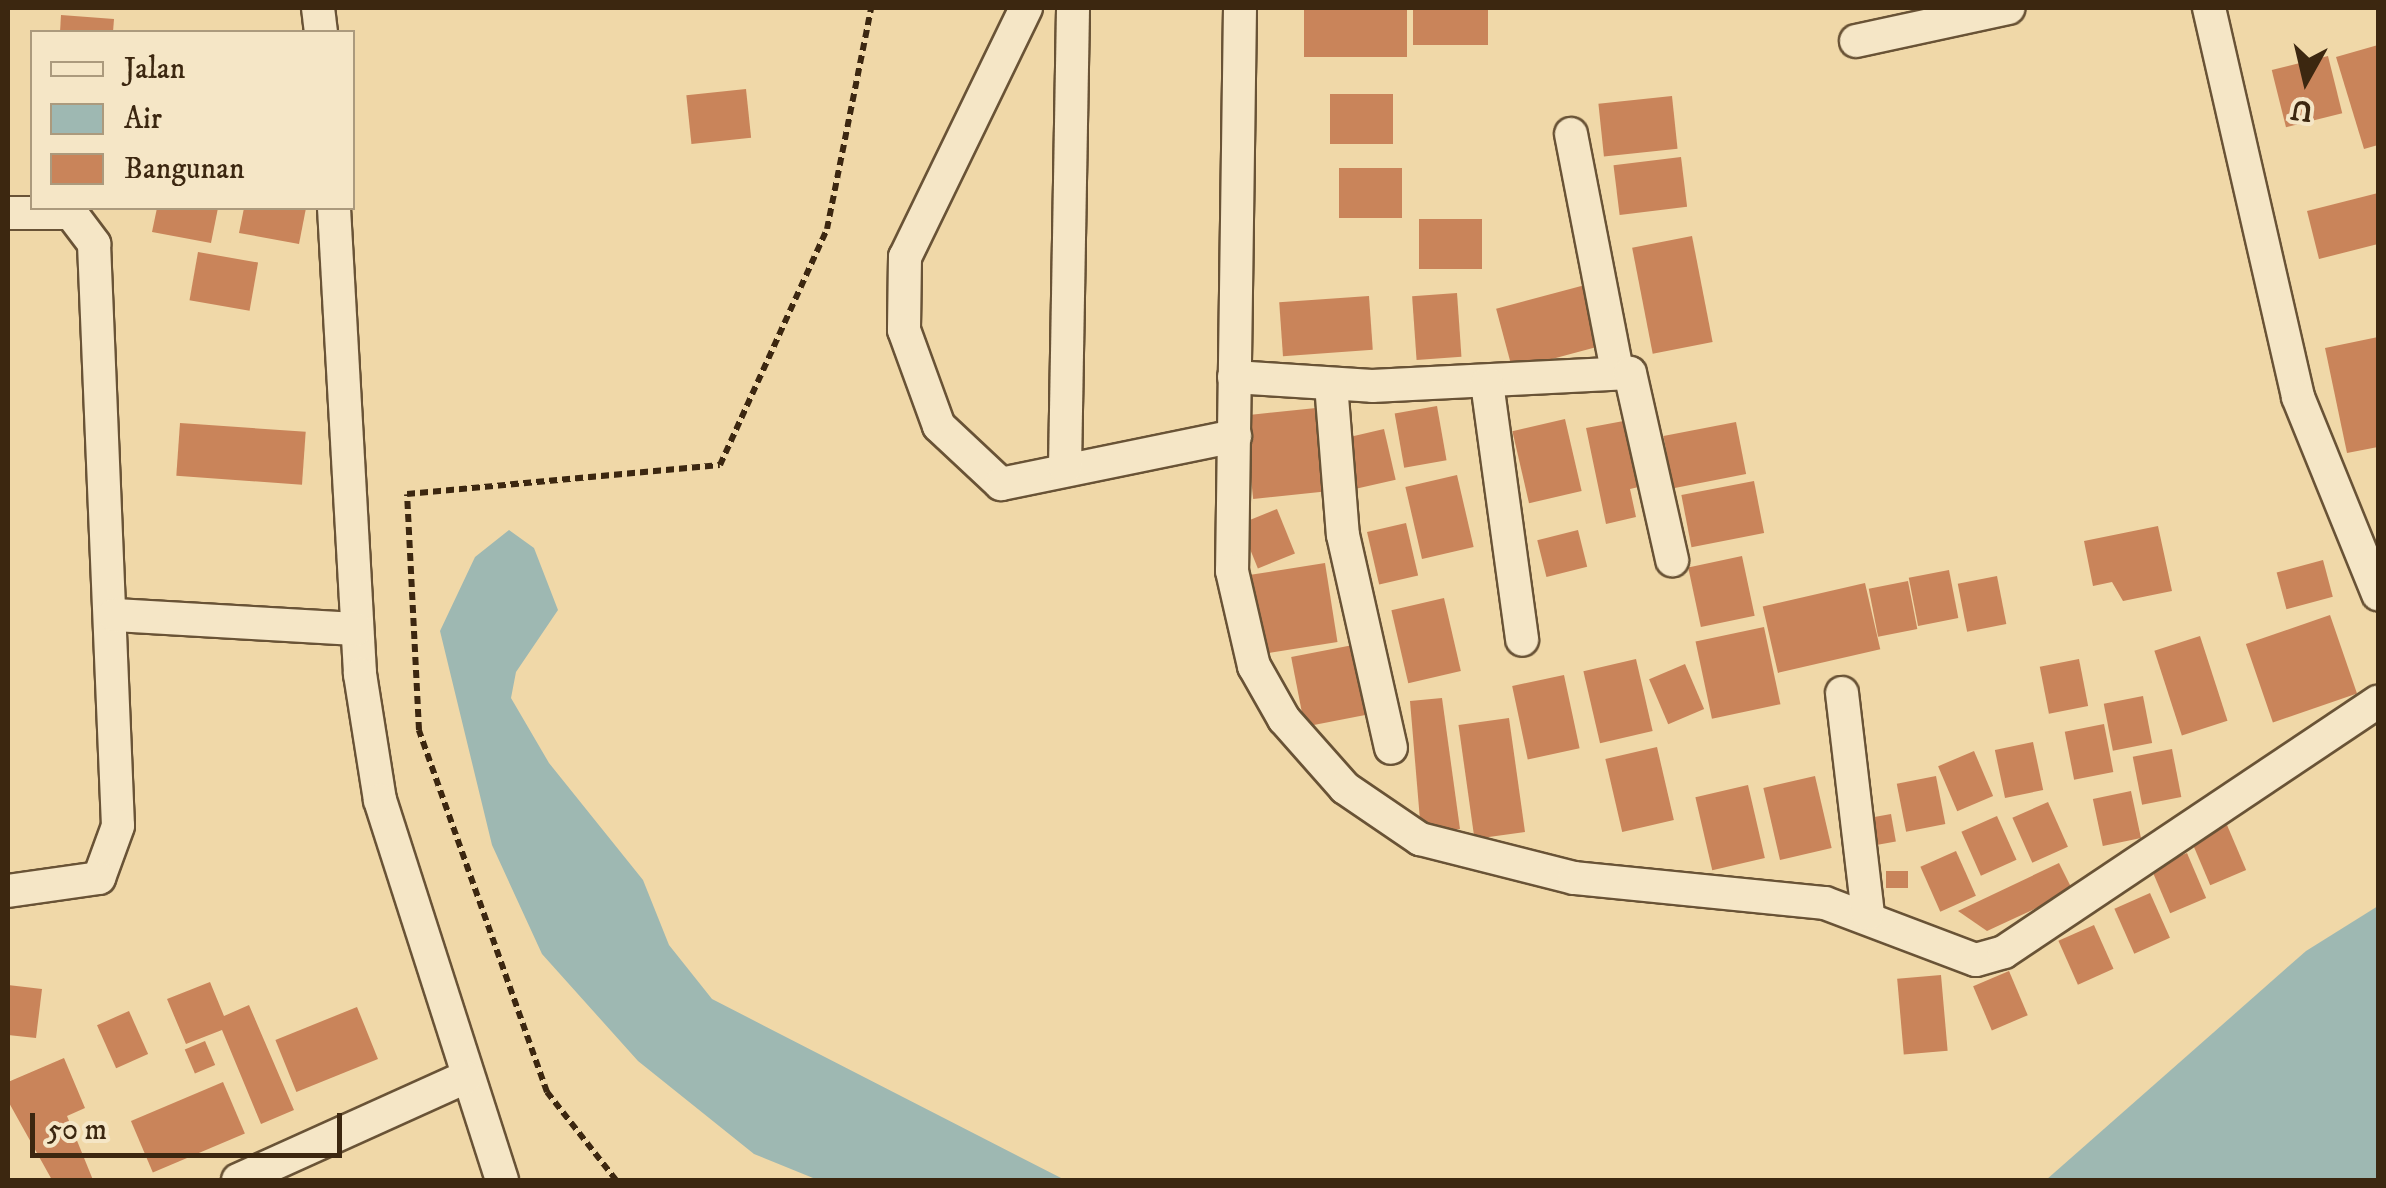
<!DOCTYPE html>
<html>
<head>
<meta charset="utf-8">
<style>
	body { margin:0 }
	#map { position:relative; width:2386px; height:1188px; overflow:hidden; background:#f0d8a8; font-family:"IM FELL DW Pica",serif }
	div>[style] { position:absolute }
	.water>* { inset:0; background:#9eb8b2 }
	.building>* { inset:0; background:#c9845a; transform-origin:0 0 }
	.path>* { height:6px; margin-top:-3px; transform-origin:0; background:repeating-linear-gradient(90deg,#3c2710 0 8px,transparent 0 13px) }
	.roads { filter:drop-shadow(2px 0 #695336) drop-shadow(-2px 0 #695336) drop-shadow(0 2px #695336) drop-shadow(0 -2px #695336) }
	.minor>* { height:32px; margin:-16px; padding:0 16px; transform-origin:16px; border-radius:16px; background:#f5e6c6 }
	span { translate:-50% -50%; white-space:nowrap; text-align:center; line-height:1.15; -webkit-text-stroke:10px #f5e6c6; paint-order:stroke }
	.frame { position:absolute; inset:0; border:10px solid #3c2710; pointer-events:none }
	.legend { position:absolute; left:30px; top:30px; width:325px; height:180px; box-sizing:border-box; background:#f5e6c6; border:2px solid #ab9a7d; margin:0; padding:12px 18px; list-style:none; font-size:30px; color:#3c2710 }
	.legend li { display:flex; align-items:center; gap:20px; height:50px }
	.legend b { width:50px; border:2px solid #ab9a7d }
	.north { position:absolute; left:2256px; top:30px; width:100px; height:100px; -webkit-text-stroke:8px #f5e6c6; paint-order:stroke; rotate:188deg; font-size:28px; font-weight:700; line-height:40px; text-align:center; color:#3c2710 }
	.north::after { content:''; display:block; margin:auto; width:35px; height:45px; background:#3c2710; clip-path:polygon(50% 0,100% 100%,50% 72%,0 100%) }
	.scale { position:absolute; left:30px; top:1113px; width:312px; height:45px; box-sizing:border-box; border:5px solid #3c2710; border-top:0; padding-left:12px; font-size:30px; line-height:35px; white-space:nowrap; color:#3c2710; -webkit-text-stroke:8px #f5e6c6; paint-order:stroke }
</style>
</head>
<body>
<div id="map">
	<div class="water">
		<i style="clip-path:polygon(509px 530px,534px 548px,558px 610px,516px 672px,511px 698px,549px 763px,643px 880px,669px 945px,712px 999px,1065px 1180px,818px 1180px,754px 1154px,638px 1061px,542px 954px,492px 845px,440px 631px,475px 557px)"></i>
		<i style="clip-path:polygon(2378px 906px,2378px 1180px,2046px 1180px,2306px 951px)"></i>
	</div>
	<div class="building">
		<i style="left:1304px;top:8px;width:103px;height:49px"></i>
		<i style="left:1413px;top:8px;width:75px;height:37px"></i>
		<i style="clip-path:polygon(61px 15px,114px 19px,113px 32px,60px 32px)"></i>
		<i style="clip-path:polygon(2378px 45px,2378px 145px,2364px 149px,2336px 57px)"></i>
		<i style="left:2328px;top:56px;width:59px;height:58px;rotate:76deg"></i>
		<i style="left:746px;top:89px;width:49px;height:60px;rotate:84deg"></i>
		<i style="left:1330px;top:94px;width:63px;height:50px"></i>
		<i style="left:1672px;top:96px;width:53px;height:74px;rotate:84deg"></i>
		<i style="left:1681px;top:157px;width:50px;height:68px;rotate:83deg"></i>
		<i style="left:1339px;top:168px;width:63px;height:50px"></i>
		<i style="clip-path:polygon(2378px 193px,2378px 244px,2319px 259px,2307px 211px)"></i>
		<i style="clip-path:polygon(157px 208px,218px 208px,211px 243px,152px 232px)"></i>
		<i style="clip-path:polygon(244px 208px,306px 208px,299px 244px,239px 233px)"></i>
		<i style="left:1482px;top:219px;width:50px;height:63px;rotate:90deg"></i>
		<i style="left:1692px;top:236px;width:108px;height:61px;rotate:79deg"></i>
		<i style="left:198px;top:252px;width:61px;height:49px;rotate:10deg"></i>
		<i style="left:1585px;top:285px;width:63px;height:92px;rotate:75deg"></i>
		<i style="left:1457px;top:293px;width:64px;height:45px;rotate:86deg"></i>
		<i style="left:1369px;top:296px;width:54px;height:90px;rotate:86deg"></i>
		<i style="clip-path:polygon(2378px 337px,2378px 447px,2347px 453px,2325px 348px)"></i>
		<i style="left:1437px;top:406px;width:55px;height:43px;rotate:80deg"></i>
		<i style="left:1316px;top:408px;width:84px;height:72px;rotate:84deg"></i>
		<i style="left:1565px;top:419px;width:74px;height:54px;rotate:77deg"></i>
		<i style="clip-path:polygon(1629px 420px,1643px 486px,1630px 489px,1636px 517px,1606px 524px,1586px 428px)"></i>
		<i style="left:1736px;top:422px;width:53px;height:74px;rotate:79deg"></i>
		<i style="left:180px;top:423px;width:126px;height:53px;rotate:4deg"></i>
		<i style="left:1384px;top:429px;width:52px;height:43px;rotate:77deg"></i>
		<i style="left:1457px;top:475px;width:74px;height:53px;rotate:77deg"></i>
		<i style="left:1754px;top:481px;width:53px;height:74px;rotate:79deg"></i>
		<i style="left:1277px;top:509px;width:48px;height:40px;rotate:68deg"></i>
		<i style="left:1406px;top:523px;width:54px;height:40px;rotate:77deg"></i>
		<i style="clip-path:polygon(2158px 526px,2172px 591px,2123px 601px,2112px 582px,2093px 586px,2084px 541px)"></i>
		<i style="left:1578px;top:530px;width:38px;height:42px;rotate:76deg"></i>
		<i style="left:1742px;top:556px;width:61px;height:55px;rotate:78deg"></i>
		<i style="left:2323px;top:560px;width:38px;height:48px;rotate:75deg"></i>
		<i style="left:1325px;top:563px;width:80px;height:80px;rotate:81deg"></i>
		<i style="left:1949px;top:570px;width:49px;height:41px;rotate:79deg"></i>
		<i style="left:1997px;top:576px;width:49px;height:40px;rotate:79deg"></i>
		<i style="left:1908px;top:581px;width:49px;height:40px;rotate:79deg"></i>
		<i style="left:1865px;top:583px;width:68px;height:105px;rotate:77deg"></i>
		<i style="left:1444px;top:598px;width:75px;height:54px;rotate:77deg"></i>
		<i style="left:2330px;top:615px;width:83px;height:89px;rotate:71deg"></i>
		<i style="left:1764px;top:627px;width:79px;height:70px;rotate:78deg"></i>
		<i style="left:2200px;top:636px;width:89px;height:48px;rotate:72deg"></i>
		<i style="left:1353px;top:645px;width:71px;height:63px;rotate:79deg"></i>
		<i style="left:1636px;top:659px;width:74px;height:54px;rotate:77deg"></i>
		<i style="left:2079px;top:659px;width:48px;height:40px;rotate:79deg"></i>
		<i style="left:1685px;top:664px;width:49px;height:39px;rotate:67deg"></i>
		<i style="left:1564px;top:675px;width:75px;height:53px;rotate:78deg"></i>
		<i style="left:2143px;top:696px;width:48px;height:40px;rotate:79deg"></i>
		<i style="clip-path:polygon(1442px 698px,1460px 829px,1421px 832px,1410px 701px)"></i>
		<i style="left:1509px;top:718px;width:115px;height:51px;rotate:82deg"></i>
		<i style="left:2104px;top:724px;width:49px;height:40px;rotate:79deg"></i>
		<i style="left:2033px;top:742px;width:49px;height:39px;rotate:78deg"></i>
		<i style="left:1657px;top:747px;width:75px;height:53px;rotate:77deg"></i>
		<i style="left:2172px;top:749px;width:49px;height:40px;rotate:79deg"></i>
		<i style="left:1974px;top:751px;width:49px;height:39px;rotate:67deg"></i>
		<i style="left:1815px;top:776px;width:74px;height:53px;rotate:77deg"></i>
		<i style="left:1936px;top:776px;width:49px;height:40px;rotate:79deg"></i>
		<i style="left:1748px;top:785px;width:75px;height:54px;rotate:77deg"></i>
		<i style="left:2131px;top:791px;width:48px;height:39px;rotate:78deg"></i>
		<i style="left:2048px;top:802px;width:49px;height:39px;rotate:66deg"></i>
		<i style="left:1891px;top:814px;width:28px;height:24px;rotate:80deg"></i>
		<i style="left:1997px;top:816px;width:48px;height:39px;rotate:66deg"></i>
		<i style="left:2227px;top:825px;width:49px;height:39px;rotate:67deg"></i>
		<i style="left:1956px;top:851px;width:49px;height:39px;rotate:66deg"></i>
		<i style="left:2187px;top:853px;width:49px;height:39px;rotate:67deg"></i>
		<i style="clip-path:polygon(2059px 863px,2073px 891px,1987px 931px,1958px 911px)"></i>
		<i style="left:1886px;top:871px;width:22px;height:17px"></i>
		<i style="left:2150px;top:893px;width:49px;height:39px;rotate:66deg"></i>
		<i style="left:2094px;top:925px;width:48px;height:39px;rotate:66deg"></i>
		<i style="left:2009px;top:971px;width:48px;height:39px;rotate:67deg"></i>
		<i style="left:1941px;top:975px;width:76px;height:44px;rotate:85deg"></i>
		<i style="clip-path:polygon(210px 982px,224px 1016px,249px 1005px,294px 1110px,261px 1124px,222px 1030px,186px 1044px,167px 999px)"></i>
		<i style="clip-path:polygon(8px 985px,42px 989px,36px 1038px,8px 1035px)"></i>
		<i style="left:357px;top:1007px;width:56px;height:88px;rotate:68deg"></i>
		<i style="left:129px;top:1011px;width:47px;height:35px;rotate:66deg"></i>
		<i style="left:205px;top:1041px;width:26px;height:22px;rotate:67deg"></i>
		<i style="clip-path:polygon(64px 1058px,85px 1108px,67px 1116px,93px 1180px,52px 1180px,8px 1101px,8px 1082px)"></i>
		<i style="left:223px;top:1082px;width:56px;height:100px;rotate:67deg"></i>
	</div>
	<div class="path">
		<i style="left:616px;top:1180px;width:112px;rotate:-128.1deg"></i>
		<i style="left:547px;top:1092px;width:384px;rotate:-109.5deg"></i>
		<i style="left:419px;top:730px;width:236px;rotate:-92.9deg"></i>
		<i style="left:407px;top:494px;width:314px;rotate:-5.3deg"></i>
		<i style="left:720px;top:465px;width:259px;rotate:-65.6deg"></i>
		<i style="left:827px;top:229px;width:225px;rotate:-78.7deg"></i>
	</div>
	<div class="roads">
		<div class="minor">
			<i style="left:318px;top:8px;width:24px;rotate:83deg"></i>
			<i style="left:1026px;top:8px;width:277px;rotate:115.9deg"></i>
			<i style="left:905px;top:257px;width:73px;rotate:90.8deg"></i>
			<i style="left:904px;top:330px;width:102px;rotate:70deg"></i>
			<i style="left:939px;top:426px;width:85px;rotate:43.1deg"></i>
			<i style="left:1001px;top:484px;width:239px;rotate:-11.6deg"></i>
			<i style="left:1240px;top:8px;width:563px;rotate:90.81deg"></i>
			<i style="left:1232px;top:571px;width:98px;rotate:77deg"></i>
			<i style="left:1254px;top:666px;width:61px;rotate:60.5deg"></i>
			<i style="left:1284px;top:719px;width:92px;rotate:48.5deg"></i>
			<i style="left:1345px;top:788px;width:91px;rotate:34.2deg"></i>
			<i style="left:1420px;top:839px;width:159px;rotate:14.2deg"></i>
			<i style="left:1574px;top:878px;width:252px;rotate:5.7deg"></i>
			<i style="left:1825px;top:903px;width:161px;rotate:20.7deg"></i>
			<i style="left:1976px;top:960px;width:29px;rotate:-16deg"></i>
			<i style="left:2004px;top:952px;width:450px;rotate:-33.8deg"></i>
			<i style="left:2209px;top:8px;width:399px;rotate:77.1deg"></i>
			<i style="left:2298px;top:397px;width:213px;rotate:67.9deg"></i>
			<i style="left:1856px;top:41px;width:156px;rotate:-12.2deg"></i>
			<i style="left:1571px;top:134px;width:240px;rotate:79deg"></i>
			<i style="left:334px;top:208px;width:467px;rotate:86.8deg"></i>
			<i style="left:360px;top:674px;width:128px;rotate:81deg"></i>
			<i style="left:380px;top:800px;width:399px;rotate:72.2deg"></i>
			<i style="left:8px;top:213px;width:63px"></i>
			<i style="left:71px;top:213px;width:39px;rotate:53deg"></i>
			<i style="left:94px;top:244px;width:582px;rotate:87.64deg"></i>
			<i style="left:118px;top:826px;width:55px;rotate:110.1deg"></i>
			<i style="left:99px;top:878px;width:92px;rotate:171.9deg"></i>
			<i style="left:1234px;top:377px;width:138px;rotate:3.7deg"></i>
			<i style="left:1372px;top:386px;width:258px;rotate:-2.9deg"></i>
			<i style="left:1630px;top:373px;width:192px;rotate:77.3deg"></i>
			<i style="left:1487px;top:383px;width:259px;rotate:82.2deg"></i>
			<i style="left:1331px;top:384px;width:151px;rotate:85.5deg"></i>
			<i style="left:1343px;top:535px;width:218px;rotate:77.3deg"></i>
			<i style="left:1065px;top:468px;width:460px;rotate:-89deg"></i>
			<i style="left:114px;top:615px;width:243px;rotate:3.3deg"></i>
			<i style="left:1842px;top:693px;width:222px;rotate:83.3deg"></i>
			<i style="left:238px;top:1180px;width:250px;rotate:-24.3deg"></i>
		</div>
	</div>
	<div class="frame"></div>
	<ul class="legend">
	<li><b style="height:12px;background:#f5e6c6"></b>Jalan</li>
	<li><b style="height:28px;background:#9eb8b2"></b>Air</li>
	<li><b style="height:28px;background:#c9845a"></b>Bangunan</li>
	</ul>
	<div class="north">U</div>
	<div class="scale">50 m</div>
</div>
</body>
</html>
